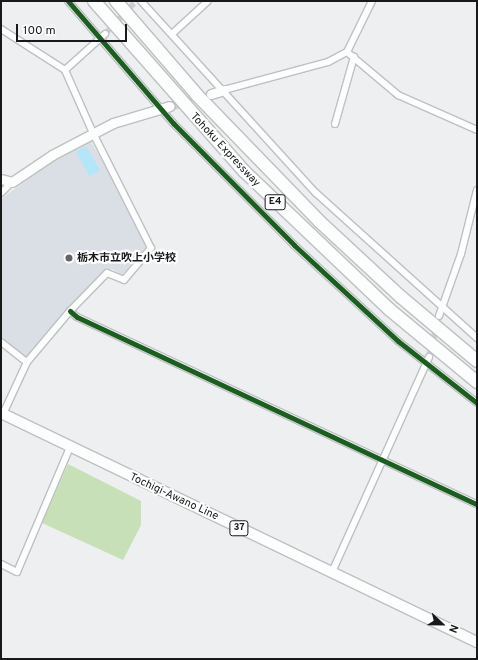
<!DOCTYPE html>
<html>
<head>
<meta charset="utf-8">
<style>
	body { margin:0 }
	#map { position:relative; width:478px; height:660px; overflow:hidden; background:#edeff1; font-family:Overpass,"Noto Sans JP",sans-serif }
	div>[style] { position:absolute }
	.built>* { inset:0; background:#dadee5 }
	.green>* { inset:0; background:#c7e0b7 }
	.water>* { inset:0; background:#b4e5f8; transform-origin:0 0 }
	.street-tunnel>* { height:6px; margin-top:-3px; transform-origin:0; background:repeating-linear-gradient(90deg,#cdcfd1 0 6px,transparent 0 9px) }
	.secondary-tunnel>* { height:9px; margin-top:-4.5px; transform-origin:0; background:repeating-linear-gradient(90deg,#cdcfd1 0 9px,transparent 0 13.5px) }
	.roads { filter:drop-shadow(1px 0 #bec0c2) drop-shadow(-1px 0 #bec0c2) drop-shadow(0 1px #bec0c2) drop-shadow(0 -1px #bec0c2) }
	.street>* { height:6px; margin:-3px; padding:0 3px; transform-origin:3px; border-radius:3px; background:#fcfdfd }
	.secondary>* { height:9px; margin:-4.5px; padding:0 4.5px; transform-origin:4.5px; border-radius:4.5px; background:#fcfdfd }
	.primary>* { height:10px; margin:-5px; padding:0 5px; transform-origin:5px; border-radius:5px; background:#fcfdfd }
	.highway>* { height:12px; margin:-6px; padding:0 6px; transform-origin:6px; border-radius:6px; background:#fcfdfd }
	.cycleway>* { height:5px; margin:-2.5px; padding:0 2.5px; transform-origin:2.5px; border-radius:2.5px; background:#1b5e20 }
	.dots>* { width:11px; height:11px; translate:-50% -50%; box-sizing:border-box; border:2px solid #fff; border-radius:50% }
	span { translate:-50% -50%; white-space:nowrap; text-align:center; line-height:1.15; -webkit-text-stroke:4px #fff; paint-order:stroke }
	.shield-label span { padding:1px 3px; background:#fff; border:1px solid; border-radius:3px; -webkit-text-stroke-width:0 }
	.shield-label { font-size:10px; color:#18191b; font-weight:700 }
	.street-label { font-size:11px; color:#18191b }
	.poi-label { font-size:11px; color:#18191b; font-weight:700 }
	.left { translate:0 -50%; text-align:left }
	.frame { position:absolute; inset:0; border:2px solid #18191b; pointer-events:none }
	.north { position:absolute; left:422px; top:604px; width:40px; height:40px; -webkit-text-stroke:3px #fff; paint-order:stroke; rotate:112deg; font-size:11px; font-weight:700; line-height:16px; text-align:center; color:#18191b }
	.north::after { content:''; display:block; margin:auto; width:14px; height:18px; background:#18191b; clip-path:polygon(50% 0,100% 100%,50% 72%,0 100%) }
	.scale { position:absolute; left:16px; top:24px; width:111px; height:18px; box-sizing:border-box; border:2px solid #18191b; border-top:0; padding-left:5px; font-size:12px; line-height:14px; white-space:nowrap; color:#18191b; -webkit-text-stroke:3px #fff; paint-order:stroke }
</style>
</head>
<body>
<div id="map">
	<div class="built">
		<i style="clip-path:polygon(90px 140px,126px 202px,146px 247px,122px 275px,112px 269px,105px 270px,26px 359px,1px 338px,1px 199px,49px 164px)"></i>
	</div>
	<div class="green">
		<i style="clip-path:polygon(68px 464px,141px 501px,141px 525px,123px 560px,42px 523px)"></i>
	</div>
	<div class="water">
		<i style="left:86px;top:146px;width:28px;height:12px;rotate:60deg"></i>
	</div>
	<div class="street-tunnel">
		<i style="left:105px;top:34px;width:45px;rotate:-46.8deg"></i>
		<i style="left:429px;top:357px;width:42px;rotate:-76.3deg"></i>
	</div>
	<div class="secondary-tunnel">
		<i style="left:170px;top:106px;width:35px;rotate:-16deg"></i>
	</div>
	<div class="roads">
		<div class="street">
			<i style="left:68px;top:1px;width:161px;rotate:49.3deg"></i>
			<i style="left:173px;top:123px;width:172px;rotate:45.2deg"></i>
			<i style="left:294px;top:245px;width:142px;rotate:42.7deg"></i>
			<i style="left:398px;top:341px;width:100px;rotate:38.1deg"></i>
			<i style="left:141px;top:1px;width:260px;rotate:47.7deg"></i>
			<i style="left:316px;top:193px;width:217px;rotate:42deg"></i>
			<i style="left:1px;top:29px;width:76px;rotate:32.6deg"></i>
			<i style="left:65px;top:70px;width:54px;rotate:-42deg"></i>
			<i style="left:173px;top:33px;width:47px;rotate:-42.4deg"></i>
			<i style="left:347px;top:52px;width:67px;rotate:40.1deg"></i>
			<i style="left:398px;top:95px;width:86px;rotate:23.9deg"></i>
			<i style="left:224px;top:90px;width:108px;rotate:-15.1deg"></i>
			<i style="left:328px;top:62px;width:21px;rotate:-28deg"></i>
			<i style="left:347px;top:52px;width:57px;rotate:-63.9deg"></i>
			<i style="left:335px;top:124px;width:70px;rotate:-74.2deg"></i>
			<i style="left:1px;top:193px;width:16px;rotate:-45deg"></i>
			<i style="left:70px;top:311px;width:9px;rotate:41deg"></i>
			<i style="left:77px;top:317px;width:442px;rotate:25.1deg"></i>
			<i style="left:439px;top:316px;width:66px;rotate:-70.5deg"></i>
			<i style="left:461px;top:254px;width:66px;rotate:-76deg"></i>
			<i style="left:1px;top:342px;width:33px;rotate:38deg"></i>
			<i style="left:3px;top:414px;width:57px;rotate:-65.2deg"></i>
			<i style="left:27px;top:362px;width:67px;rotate:-49.9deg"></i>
			<i style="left:70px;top:311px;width:53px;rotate:-45.8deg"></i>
			<i style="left:107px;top:273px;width:18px;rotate:22deg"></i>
			<i style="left:124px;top:280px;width:42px;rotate:-49.8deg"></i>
			<i style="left:151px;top:248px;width:129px;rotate:-116.8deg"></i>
			<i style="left:93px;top:133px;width:69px;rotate:-114deg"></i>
			<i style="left:1px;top:564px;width:18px;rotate:27deg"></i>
			<i style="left:17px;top:572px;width:136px;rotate:-67deg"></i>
			<i style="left:332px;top:572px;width:236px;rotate:-65.7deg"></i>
		</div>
		<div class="secondary">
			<i style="left:211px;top:94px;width:14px;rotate:-17deg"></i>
			<i style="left:1px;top:179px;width:11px;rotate:15deg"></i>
			<i style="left:12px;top:182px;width:48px;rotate:-34deg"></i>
			<i style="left:52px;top:155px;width:69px;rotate:-27.7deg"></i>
			<i style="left:113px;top:123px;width:59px;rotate:-16.6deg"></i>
		</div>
		<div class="primary">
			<i style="left:1px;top:413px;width:528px;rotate:25.69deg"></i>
		</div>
		<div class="highway">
			<i style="left:94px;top:1px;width:228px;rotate:48.6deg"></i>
			<i style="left:245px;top:172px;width:200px;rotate:43.6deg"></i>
			<i style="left:390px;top:310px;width:113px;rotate:39.6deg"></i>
			<i style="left:116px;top:1px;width:124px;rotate:49.2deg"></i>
			<i style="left:197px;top:95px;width:177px;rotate:45.9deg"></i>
			<i style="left:320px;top:222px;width:110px;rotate:42.8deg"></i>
			<i style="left:401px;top:297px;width:99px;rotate:40.1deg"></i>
		</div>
	</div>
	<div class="cycleway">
		<i style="left:68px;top:1px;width:161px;rotate:49.3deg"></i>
		<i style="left:173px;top:123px;width:172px;rotate:45.2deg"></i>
		<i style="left:294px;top:245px;width:142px;rotate:42.7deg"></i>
		<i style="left:398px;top:341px;width:100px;rotate:38.1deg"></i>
		<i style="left:70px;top:311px;width:9px;rotate:41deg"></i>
		<i style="left:77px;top:317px;width:442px;rotate:25.1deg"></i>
	</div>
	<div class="dots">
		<i style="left:69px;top:258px;background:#636466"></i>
	</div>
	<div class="shield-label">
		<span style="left:275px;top:202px">E4</span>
		<span style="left:239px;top:528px">37</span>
	</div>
	<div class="street-label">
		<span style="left:225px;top:150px;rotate:47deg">Tohoku Expressway</span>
		<span style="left:174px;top:497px;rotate:25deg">Tochigi-Awano Line</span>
	</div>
	<div class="poi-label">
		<span class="left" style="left:77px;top:258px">栃木市立吹上小学校</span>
	</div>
	<div class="frame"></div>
	<div class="north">N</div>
	<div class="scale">100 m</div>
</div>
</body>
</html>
